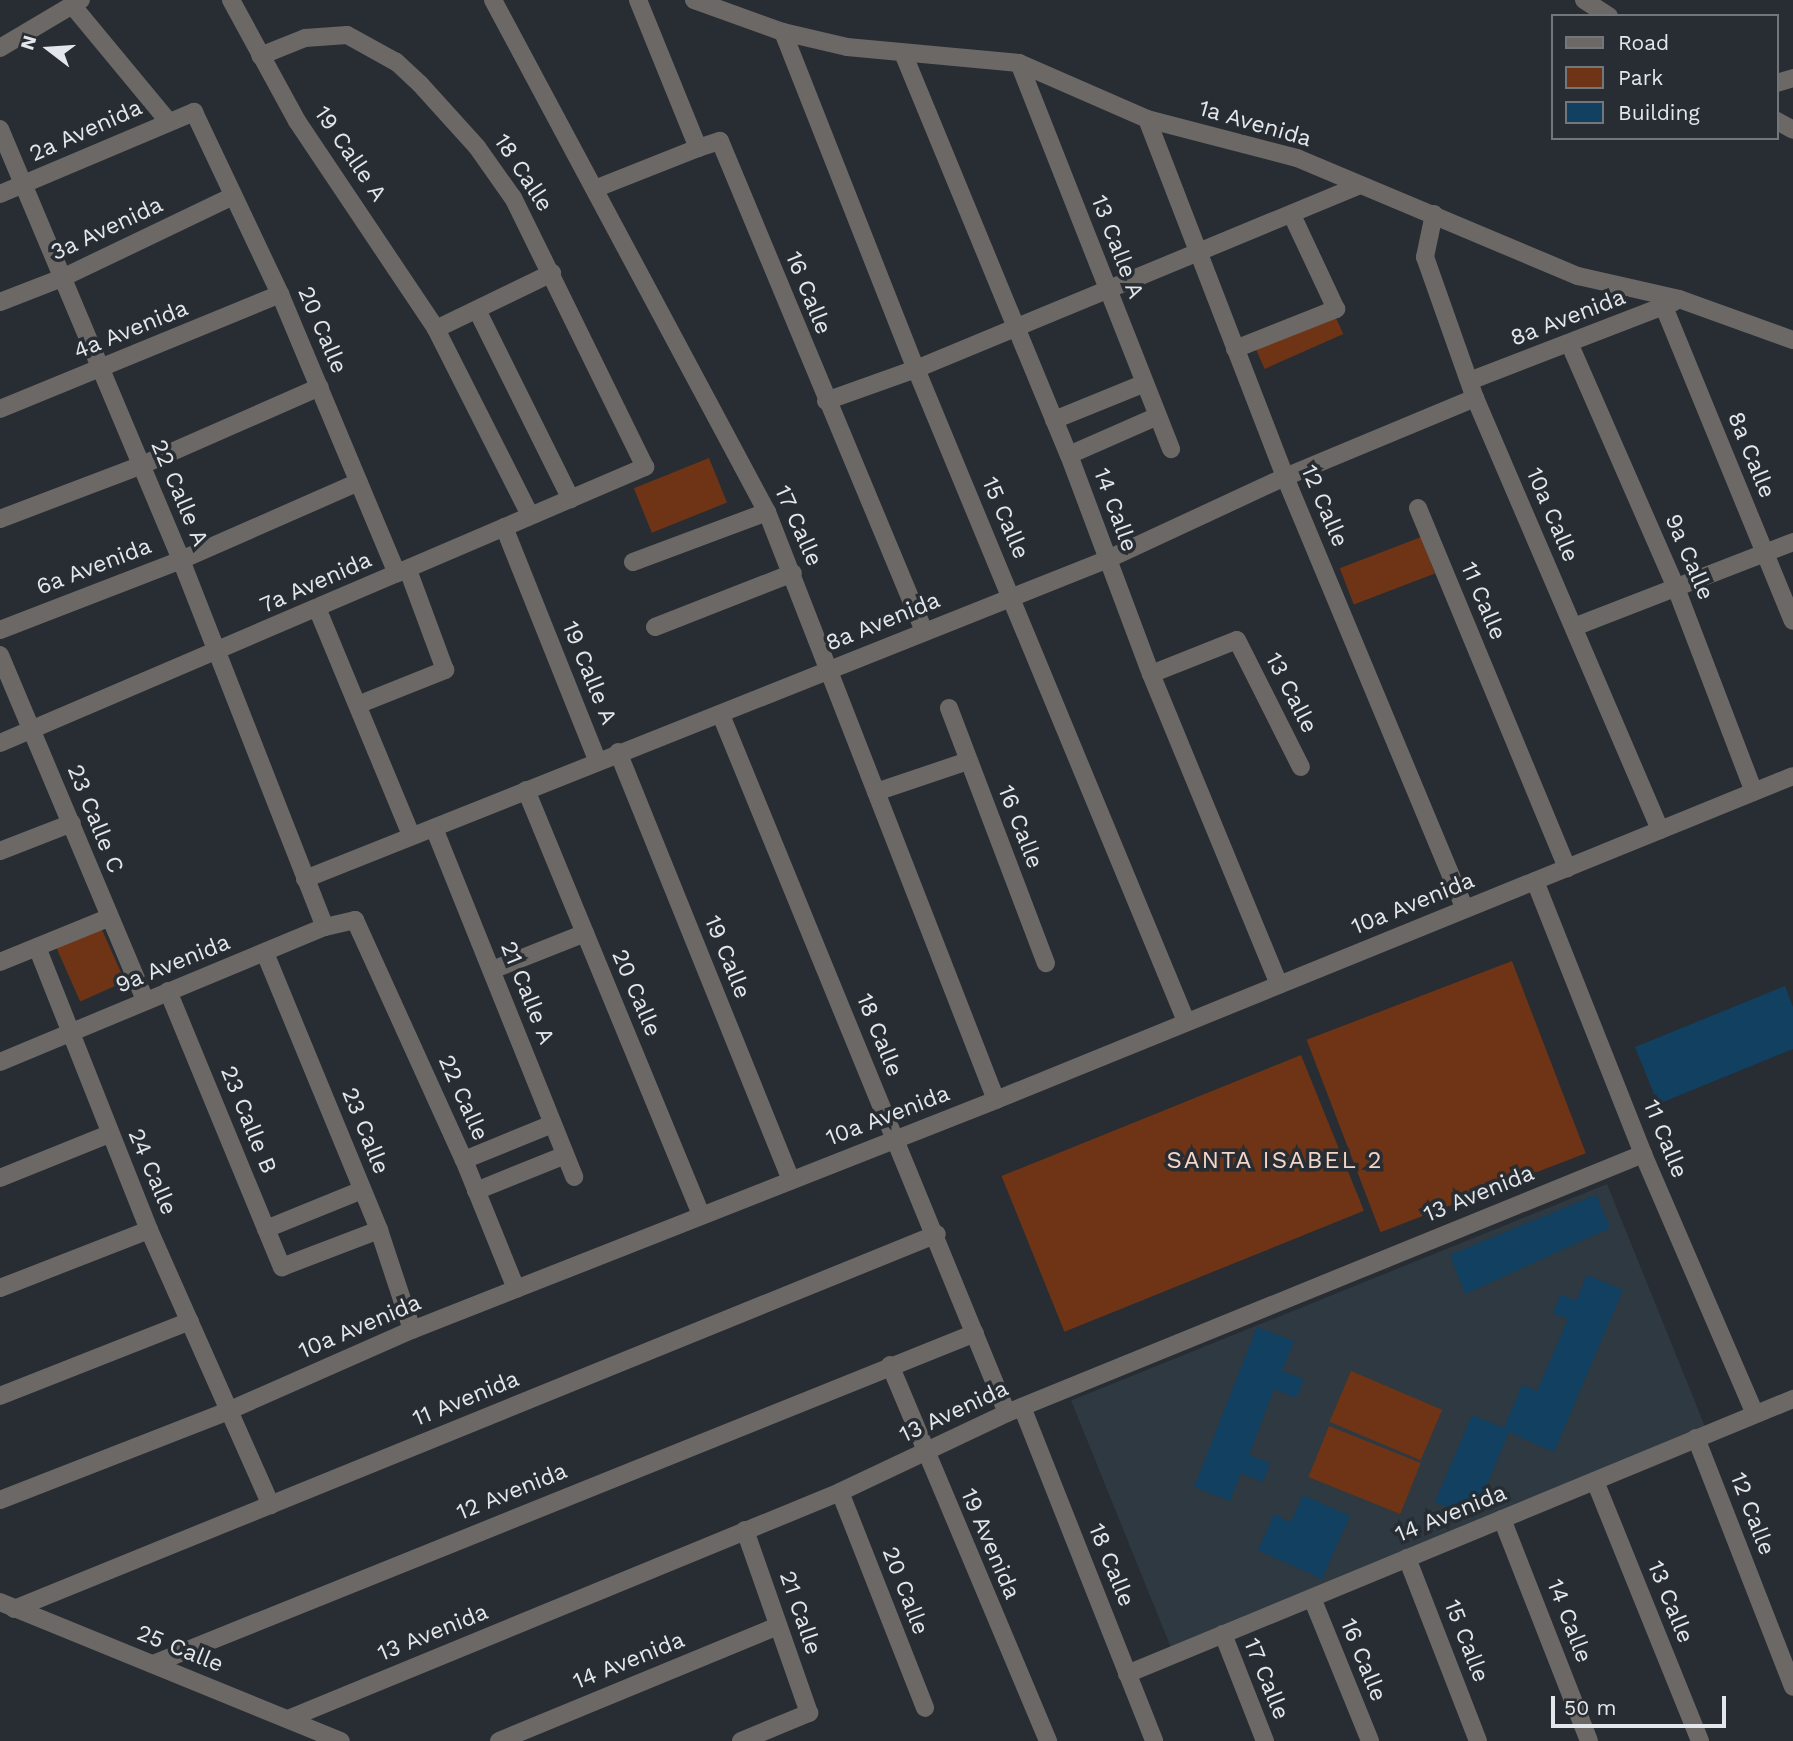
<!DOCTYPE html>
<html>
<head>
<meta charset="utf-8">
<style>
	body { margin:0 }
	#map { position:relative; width:1793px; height:1741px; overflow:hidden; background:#272d32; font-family:"Work Sans",sans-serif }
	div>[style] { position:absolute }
	.built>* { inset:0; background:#2e3941; transform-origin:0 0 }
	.green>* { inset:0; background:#6f3415; transform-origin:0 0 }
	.building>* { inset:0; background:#114061 }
	.street>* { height:18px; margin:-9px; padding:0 9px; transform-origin:9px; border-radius:9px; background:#6c6866 }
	span { translate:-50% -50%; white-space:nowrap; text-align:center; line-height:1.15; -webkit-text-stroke:7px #272d32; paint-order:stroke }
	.street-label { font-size:23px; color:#e3e6ea }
	.neighbourhood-label { font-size:24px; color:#f4d5c7; letter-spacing:2px }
	.legend { position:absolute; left:1551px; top:14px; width:228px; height:126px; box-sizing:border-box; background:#272d32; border:2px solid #72777c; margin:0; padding:9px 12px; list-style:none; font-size:21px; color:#e3e6ea }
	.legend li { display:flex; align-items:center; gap:14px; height:35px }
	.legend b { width:35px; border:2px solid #72777c }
	.north { position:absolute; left:14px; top:14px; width:70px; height:70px; -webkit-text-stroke:5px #272d32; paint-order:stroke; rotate:287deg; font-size:19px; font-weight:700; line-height:28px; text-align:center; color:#e3e6ea }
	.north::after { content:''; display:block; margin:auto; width:24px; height:32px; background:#e3e6ea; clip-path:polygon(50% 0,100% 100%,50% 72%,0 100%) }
	.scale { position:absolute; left:1551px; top:1696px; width:175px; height:32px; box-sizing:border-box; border:4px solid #e3e6ea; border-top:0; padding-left:9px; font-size:21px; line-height:24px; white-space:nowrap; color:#e3e6ea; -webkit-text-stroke:5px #272d32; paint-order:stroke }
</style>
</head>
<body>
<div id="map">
	<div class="built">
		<i style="left:1607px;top:1184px;width:267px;height:578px;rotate:68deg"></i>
	</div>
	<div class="green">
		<i style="left:1329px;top:302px;width:35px;height:86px;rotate:66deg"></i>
		<i style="left:709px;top:458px;width:48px;height:81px;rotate:68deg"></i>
		<i style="left:1421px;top:537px;width:39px;height:87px;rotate:69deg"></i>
		<i style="left:99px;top:923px;width:64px;height:49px;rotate:66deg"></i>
		<i style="left:1512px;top:961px;width:206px;height:220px;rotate:69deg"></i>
		<i style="left:1301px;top:1055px;width:168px;height:323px;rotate:68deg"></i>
		<i style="left:1351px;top:1371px;width:99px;height:55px;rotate:23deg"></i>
		<i style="left:1329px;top:1426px;width:99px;height:55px;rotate:22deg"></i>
	</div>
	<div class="building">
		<i style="clip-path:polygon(1785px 986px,1793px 1007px,1793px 1049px,1658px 1104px,1635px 1047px)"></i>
		<i style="clip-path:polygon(1596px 1195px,1610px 1228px,1465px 1294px,1450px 1255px)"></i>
		<i style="clip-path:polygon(1587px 1275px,1623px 1290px,1554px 1452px,1509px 1432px,1473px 1518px,1435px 1502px,1472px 1415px,1504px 1428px,1522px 1385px,1537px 1391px,1568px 1319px,1553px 1313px,1561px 1294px,1576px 1301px)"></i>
		<i style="clip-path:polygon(1257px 1327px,1294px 1341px,1282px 1371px,1304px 1379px,1296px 1398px,1274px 1389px,1249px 1455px,1270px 1463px,1263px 1482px,1241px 1473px,1230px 1501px,1194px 1487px)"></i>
		<i style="clip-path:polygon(1303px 1495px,1350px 1516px,1322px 1579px,1258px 1550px,1274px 1514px,1291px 1522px)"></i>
	</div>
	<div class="street">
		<i style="left:231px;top:0;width:138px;rotate:61.4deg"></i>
		<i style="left:297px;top:121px;width:250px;rotate:56.2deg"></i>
		<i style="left:436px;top:329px;width:208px;rotate:63.2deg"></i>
		<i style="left:493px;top:0;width:581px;rotate:61.85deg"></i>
		<i style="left:767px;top:512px;width:631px;rotate:68.72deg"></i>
		<i style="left:638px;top:0;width:160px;rotate:67.9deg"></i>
		<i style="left:698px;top:148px;width:23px;rotate:-18deg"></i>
		<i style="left:720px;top:141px;width:531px;rotate:67.4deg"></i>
		<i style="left:694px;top:0;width:95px;rotate:19.8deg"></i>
		<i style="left:783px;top:32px;width:66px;rotate:13.2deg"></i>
		<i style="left:847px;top:47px;width:173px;rotate:5.3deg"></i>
		<i style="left:1019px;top:63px;width:140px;rotate:23.6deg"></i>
		<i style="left:1147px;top:119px;width:155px;rotate:14.6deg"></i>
		<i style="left:1297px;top:158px;width:305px;rotate:22.8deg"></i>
		<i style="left:1578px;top:276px;width:104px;rotate:12.8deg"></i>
		<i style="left:1679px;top:299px;width:121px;rotate:19.8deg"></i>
		<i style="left:1584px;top:0;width:30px;rotate:33deg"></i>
		<i style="left:72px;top:5px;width:151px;rotate:50.4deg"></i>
		<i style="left:783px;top:32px;width:362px;rotate:68.5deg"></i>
		<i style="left:916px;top:369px;width:706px;rotate:67.51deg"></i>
		<i style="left:0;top:48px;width:94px;rotate:-30.7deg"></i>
		<i style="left:903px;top:53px;width:435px;rotate:67.6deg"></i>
		<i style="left:1069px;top:455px;width:234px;rotate:69.5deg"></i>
		<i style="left:1151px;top:674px;width:336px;rotate:67.6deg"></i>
		<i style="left:1019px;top:63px;width:415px;rotate:68.5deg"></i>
		<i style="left:1777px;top:83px;width:17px;rotate:-17deg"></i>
		<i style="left:1147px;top:119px;width:384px;rotate:68.9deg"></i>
		<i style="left:1285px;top:477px;width:468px;rotate:67.4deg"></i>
		<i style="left:1777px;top:121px;width:18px;rotate:29deg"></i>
		<i style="left:0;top:129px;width:467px;rotate:67.2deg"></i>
		<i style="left:181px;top:560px;width:394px;rotate:68.6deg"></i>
		<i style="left:597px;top:188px;width:109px;rotate:-21.6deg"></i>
		<i style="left:0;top:194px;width:211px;rotate:-22.9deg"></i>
		<i style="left:194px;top:112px;width:201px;rotate:64.7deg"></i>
		<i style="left:280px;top:294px;width:303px;rotate:67.3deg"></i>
		<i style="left:1434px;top:214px;width:44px;rotate:101.8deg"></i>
		<i style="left:1425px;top:257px;width:150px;rotate:70.5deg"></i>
		<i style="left:1475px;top:398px;width:470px;rotate:66.8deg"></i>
		<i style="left:0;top:302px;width:66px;rotate:-21.2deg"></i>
		<i style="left:62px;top:278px;width:190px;rotate:-25.6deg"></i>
		<i style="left:1664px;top:307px;width:339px;rotate:67.7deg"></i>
		<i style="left:478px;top:312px;width:209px;rotate:63.6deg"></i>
		<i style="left:436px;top:329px;width:129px;rotate:-25.8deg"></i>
		<i style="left:1570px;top:345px;width:265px;rotate:66.4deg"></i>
		<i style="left:1676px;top:588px;width:218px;rotate:69.1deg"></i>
		<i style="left:1235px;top:349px;width:109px;rotate:-21.6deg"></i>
		<i style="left:1336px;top:309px;width:104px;rotate:-115.1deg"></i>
		<i style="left:1472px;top:380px;width:217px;rotate:-21.1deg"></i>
		<i style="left:826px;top:401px;width:96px;rotate:-19.6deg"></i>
		<i style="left:916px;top:369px;width:477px;rotate:-22.5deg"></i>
		<i style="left:0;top:409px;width:303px;rotate:-22.3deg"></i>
		<i style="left:1054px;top:420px;width:98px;rotate:-22.1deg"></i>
		<i style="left:1069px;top:455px;width:97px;rotate:-23.7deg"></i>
		<i style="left:1418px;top:508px;width:390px;rotate:67.5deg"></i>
		<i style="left:0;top:519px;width:152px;rotate:-20.8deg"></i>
		<i style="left:142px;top:465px;width:194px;rotate:-23.7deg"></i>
		<i style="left:504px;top:527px;width:251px;rotate:68.2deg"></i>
		<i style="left:633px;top:562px;width:143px;rotate:-20.5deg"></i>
		<i style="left:317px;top:608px;width:246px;rotate:67.5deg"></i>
		<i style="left:655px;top:627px;width:148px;rotate:-21.4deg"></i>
		<i style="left:1574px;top:627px;width:235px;rotate:-21.2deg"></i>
		<i style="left:0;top:630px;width:194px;rotate:-21.1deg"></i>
		<i style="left:181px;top:560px;width:194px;rotate:-23.7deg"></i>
		<i style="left:0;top:655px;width:374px;rotate:67.2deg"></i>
		<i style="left:1151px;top:674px;width:92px;rotate:-21.6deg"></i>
		<i style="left:1237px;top:640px;width:142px;rotate:63.3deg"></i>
		<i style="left:360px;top:704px;width:92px;rotate:-21.8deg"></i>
		<i style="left:445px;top:670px;width:107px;rotate:-110.3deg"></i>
		<i style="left:949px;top:708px;width:273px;rotate:69.2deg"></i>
		<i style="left:721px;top:715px;width:754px;rotate:67.72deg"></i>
		<i style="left:0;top:743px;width:702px;rotate:-23.17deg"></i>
		<i style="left:645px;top:467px;width:300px;rotate:-116.1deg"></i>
		<i style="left:513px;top:198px;width:62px;rotate:-125.2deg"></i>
		<i style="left:477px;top:147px;width:85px;rotate:-132.1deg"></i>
		<i style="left:420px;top:84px;width:33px;rotate:-137deg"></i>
		<i style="left:396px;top:62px;width:56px;rotate:-151.1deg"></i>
		<i style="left:347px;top:35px;width:42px;rotate:175.9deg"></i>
		<i style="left:305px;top:38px;width:48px;rotate:158.2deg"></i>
		<i style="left:618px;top:752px;width:462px;rotate:68deg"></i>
		<i style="left:526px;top:790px;width:459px;rotate:67.6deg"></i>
		<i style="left:876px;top:792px;width:97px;rotate:-18.6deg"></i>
		<i style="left:434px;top:828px;width:376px;rotate:68.1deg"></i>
		<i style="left:0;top:851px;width:77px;rotate:-21.3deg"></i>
		<i style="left:305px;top:879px;width:862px;rotate:-21.72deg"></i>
		<i style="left:1106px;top:560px;width:197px;rotate:-24.9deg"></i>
		<i style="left:1285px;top:477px;width:206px;rotate:-22.6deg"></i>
		<i style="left:1535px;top:881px;width:294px;rotate:68.4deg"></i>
		<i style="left:1643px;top:1154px;width:283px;rotate:66.7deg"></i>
		<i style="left:37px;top:947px;width:304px;rotate:68.4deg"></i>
		<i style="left:149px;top:1230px;width:301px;rotate:66.1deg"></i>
		<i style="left:265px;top:953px;width:300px;rotate:67.6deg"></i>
		<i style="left:379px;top:1230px;width:105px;rotate:71.7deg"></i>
		<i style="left:0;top:962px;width:117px;rotate:-22.2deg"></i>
		<i style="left:492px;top:970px;width:100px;rotate:-21.7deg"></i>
		<i style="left:168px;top:991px;width:299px;rotate:67.6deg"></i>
		<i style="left:282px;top:1267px;width:104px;rotate:-20.9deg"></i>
		<i style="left:0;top:1062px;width:352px;rotate:-22.6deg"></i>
		<i style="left:325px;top:927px;width:31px;rotate:-13deg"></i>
		<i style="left:355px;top:920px;width:264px;rotate:65.6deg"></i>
		<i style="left:464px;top:1160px;width:139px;rotate:68deg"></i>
		<i style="left:464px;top:1160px;width:95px;rotate:-22.2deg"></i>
		<i style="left:0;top:1178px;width:118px;rotate:-22deg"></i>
		<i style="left:476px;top:1191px;width:96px;rotate:-22deg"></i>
		<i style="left:266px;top:1229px;width:104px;rotate:-22.1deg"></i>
		<i style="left:0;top:1288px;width:160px;rotate:-21.3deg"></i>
		<i style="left:890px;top:1365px;width:408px;rotate:67.2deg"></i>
		<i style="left:0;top:1396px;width:204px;rotate:-21.5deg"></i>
		<i style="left:1022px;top:1407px;width:359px;rotate:68.4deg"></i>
		<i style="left:1696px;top:1438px;width:267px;rotate:68.7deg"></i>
		<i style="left:1595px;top:1481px;width:280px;rotate:68deg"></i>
		<i style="left:840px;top:1492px;width:232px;rotate:68.5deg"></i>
		<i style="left:0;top:1500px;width:245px;rotate:-21.3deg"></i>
		<i style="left:228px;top:1411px;width:201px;rotate:-23.8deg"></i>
		<i style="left:412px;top:1330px;width:628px;rotate:-21.5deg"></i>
		<i style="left:996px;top:1100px;width:860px;rotate:-22.12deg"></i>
		<i style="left:1502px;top:1519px;width:238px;rotate:68.6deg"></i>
		<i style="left:1407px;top:1558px;width:196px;rotate:68.8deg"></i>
		<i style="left:1312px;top:1598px;width:154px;rotate:67.9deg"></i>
		<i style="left:0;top:1602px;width:368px;rotate:22.2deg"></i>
		<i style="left:14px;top:1609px;width:996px;rotate:-22.11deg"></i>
		<i style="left:1223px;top:1634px;width:115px;rotate:68.6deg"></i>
		<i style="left:153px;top:1664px;width:886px;rotate:-21.93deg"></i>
		<i style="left:1127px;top:1674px;width:721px;rotate:-22.44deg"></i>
		<i style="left:288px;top:1719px;width:597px;rotate:-22.35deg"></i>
		<i style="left:840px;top:1492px;width:185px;rotate:-25.3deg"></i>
		<i style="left:1007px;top:1413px;width:687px;rotate:-22.16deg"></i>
		<i style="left:499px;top:1741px;width:302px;rotate:-22.4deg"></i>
		<i style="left:741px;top:1741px;width:74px;rotate:-22.4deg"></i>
		<i style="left:809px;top:1713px;width:194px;rotate:-109.3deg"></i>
	</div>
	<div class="street-label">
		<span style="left:1255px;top:124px;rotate:16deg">1a Avenida</span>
		<span style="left:86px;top:131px;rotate:-24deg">2a Avenida</span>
		<span style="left:350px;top:154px;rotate:56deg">19 Calle A</span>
		<span style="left:523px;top:173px;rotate:57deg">18 Calle</span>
		<span style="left:107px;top:229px;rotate:-25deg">3a Avenida</span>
		<span style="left:1117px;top:247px;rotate:69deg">13 Calle A</span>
		<span style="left:808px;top:293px;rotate:68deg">16 Calle</span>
		<span style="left:1568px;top:318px;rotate:-21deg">8a Avenida</span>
		<span style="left:131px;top:330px;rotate:-22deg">4a Avenida</span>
		<span style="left:322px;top:330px;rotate:67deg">20 Calle</span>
		<span style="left:1751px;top:455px;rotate:68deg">8a Calle</span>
		<span style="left:179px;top:493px;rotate:67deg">22 Calle A</span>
		<span style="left:1324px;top:506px;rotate:67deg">12 Calle</span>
		<span style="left:1115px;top:510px;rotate:70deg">14 Calle</span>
		<span style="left:1552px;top:515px;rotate:67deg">10a Calle</span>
		<span style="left:1005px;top:518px;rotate:67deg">15 Calle</span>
		<span style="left:798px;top:526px;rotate:66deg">17 Calle</span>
		<span style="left:1689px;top:557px;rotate:67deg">9a Calle</span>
		<span style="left:94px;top:567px;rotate:-21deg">6a Avenida</span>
		<span style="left:316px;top:583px;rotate:-24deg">7a Avenida</span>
		<span style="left:1483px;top:601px;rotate:67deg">11 Calle</span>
		<span style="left:883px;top:622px;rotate:-22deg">8a Avenida</span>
		<span style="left:589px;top:673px;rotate:68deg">19 Calle A</span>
		<span style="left:1291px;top:693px;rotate:63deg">13 Calle</span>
		<span style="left:95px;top:819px;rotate:68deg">23 Calle C</span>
		<span style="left:1020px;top:827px;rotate:69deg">16 Calle</span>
		<span style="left:1413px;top:904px;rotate:-22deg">10a Avenida</span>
		<span style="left:727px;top:957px;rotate:68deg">19 Calle</span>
		<span style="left:173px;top:964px;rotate:-22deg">9a Avenida</span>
		<span style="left:527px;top:993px;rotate:68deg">21 Calle A</span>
		<span style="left:636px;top:993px;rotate:67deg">20 Calle</span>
		<span style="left:879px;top:1035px;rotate:68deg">18 Calle</span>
		<span style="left:463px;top:1098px;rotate:66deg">22 Calle</span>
		<span style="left:888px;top:1116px;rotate:-21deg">10a Avenida</span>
		<span style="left:248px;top:1120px;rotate:68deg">23 Calle B</span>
		<span style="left:365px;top:1131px;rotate:68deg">23 Calle</span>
		<span style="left:1665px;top:1139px;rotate:68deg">11 Calle</span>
		<span style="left:152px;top:1172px;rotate:67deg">24 Calle</span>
		<span style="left:1479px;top:1194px;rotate:-22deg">13 Avenida</span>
		<span style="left:360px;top:1327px;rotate:-23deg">10a Avenida</span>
		<span style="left:466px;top:1399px;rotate:-22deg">11 Avenida</span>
		<span style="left:954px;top:1412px;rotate:-25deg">13 Avenida</span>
		<span style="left:512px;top:1492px;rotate:-22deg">12 Avenida</span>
		<span style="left:1451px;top:1514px;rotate:-22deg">14 Avenida</span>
		<span style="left:1752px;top:1514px;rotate:69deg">12 Calle</span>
		<span style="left:990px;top:1544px;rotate:67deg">19 Avenida</span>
		<span style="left:1111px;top:1565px;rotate:68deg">18 Calle</span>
		<span style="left:905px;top:1591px;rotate:69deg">20 Calle</span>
		<span style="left:1670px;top:1602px;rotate:68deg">13 Calle</span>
		<span style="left:800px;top:1613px;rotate:71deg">21 Calle</span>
		<span style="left:1569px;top:1621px;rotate:69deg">14 Calle</span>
		<span style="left:433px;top:1633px;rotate:-22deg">13 Avenida</span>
		<span style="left:1466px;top:1641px;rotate:69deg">15 Calle</span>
		<span style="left:180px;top:1649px;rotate:22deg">25 Calle</span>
		<span style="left:1363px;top:1660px;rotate:68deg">16 Calle</span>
		<span style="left:629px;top:1661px;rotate:-22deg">14 Avenida</span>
		<span style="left:1266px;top:1679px;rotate:68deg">17 Calle</span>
	</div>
	<div class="neighbourhood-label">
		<span style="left:1275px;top:1161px">SANTA ISABEL 2</span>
	</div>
	<ul class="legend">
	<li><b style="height:9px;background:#6c6866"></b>Road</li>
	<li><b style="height:19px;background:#6f3415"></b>Park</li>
	<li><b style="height:19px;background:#114061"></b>Building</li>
	</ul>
	<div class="north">N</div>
	<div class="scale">50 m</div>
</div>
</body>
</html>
